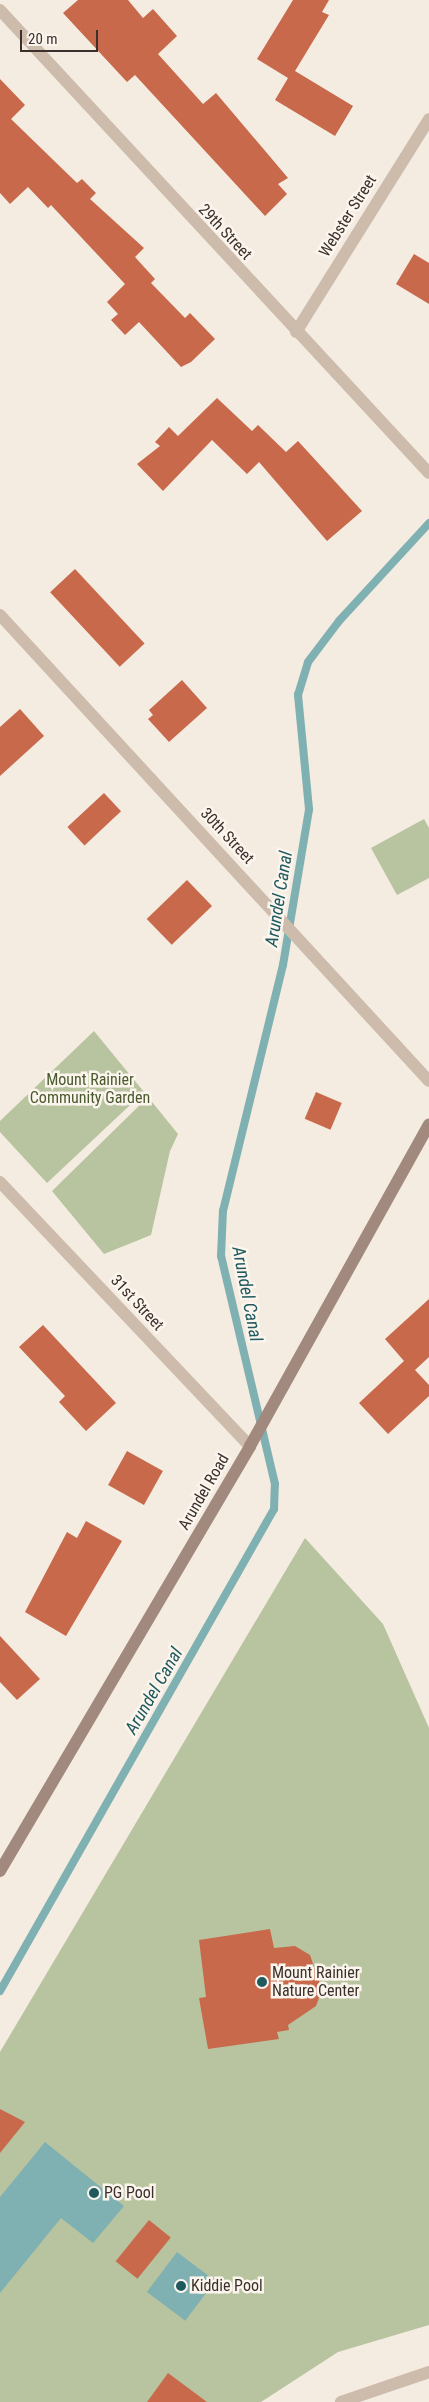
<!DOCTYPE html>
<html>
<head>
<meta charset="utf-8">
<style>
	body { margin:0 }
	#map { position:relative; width:429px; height:2402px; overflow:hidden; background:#f4ebe1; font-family:"Roboto Condensed",sans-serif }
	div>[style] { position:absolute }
	.green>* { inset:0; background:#b8c4a0 }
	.water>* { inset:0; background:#7fb0b2; transform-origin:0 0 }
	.stream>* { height:8px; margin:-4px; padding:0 4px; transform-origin:4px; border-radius:4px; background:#7fb0b2 }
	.building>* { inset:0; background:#c8694b; transform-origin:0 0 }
	.street>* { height:12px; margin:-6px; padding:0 6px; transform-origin:6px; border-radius:6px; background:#cdbbac }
	.secondary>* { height:12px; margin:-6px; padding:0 6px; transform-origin:6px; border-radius:6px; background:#a18a7d }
	.dots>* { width:14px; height:14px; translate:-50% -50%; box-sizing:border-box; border:2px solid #fbf5ee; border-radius:50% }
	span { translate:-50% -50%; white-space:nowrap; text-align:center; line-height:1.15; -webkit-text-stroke:5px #fbf5ee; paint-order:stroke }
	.street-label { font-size:16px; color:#3b302b }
	.park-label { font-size:16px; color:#4a5a2e }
	.poi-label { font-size:16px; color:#3b302b }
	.left { translate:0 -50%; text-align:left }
	.water-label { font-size:18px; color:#1f5a5e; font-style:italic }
	.scale { position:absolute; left:20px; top:30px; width:78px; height:22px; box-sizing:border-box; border:2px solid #3b302b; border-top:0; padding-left:6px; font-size:15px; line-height:18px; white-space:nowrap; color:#3b302b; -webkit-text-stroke:4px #fbf5ee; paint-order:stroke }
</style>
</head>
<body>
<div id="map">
	<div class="green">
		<i style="clip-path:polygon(424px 819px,429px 828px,429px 878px,397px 895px,371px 848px)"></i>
		<i style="clip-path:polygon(94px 1031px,144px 1092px,47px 1183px,0 1132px,0 1121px)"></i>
		<i style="clip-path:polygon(148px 1097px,178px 1134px,170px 1151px,151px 1235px,104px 1254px,52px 1191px)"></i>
		<i style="clip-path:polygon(305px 1538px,383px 1624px,429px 1728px,429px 2325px,338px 2352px,261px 2402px,0 2402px,0 2052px)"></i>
	</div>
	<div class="water">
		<i style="clip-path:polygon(45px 2142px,124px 2206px,93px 2243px,61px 2218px,0 2293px,0 2197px)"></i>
		<i style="left:177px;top:2252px;width:48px;height:50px;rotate:37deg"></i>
	</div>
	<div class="stream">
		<i style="left:0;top:1991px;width:554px;rotate:-60.38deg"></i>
		<i style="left:274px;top:1509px;width:25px;rotate:-88deg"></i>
		<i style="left:275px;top:1484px;width:234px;rotate:-103.3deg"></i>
		<i style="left:221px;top:1256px;width:45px;rotate:-87.5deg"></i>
		<i style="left:223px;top:1211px;width:253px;rotate:-76.3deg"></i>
		<i style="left:283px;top:965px;width:158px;rotate:-80.5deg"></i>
		<i style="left:309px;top:809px;width:115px;rotate:-95.5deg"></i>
		<i style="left:298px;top:695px;width:34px;rotate:-73deg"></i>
		<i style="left:308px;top:662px;width:51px;rotate:-52.9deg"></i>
		<i style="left:339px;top:621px;width:133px;rotate:-47.4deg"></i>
	</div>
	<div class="building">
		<i style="clip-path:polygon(78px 0,128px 0,143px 18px,153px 9px,177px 36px,158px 54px,203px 104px,216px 93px,288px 178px,278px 184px,287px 194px,265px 216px,135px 75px,127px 82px,63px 13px)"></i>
		<i style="clip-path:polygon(293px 0,329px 0,322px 12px,329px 15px,295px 71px,353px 106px,335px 136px,275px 100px,288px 78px,257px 59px)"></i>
		<i style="clip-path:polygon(0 79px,25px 105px,11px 119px,77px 183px,82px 179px,96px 193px,90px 199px,144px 248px,135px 257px,155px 279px,151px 283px,185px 318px,190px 313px,215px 339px,191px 362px,181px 367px,139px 322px,125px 335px,111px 320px,118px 314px,107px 302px,125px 284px,51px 205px,48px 208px,28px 187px,10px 204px,0 193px)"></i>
		<i style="clip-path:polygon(414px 254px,429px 263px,429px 304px,396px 284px)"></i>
		<i style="clip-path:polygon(217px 398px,252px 431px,258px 425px,286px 452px,298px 441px,362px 511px,327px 541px,259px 462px,247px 474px,212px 440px,163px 491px,137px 464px,160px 446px,155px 442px,169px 427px,178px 436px)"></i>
		<i style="left:75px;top:569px;width:102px;height:34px;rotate:47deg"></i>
		<i style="clip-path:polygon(182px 680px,207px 708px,169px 742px,148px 719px,153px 715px,149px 710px)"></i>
		<i style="clip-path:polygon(20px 709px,44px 736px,0 776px,0 727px)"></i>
		<i style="left:104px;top:793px;width:25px;height:50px;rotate:47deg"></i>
		<i style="left:187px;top:880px;width:36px;height:56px;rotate:46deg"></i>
		<i style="left:316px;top:1092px;width:28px;height:29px;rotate:23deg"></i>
		<i style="clip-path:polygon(429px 1299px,429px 1357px,415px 1370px,429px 1385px,429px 1396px,388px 1434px,359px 1403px,404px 1361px,385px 1339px)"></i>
		<i style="clip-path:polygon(43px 1325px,116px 1403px,86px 1431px,59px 1402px,65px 1396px,19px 1347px)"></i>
		<i style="left:127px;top:1451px;width:41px;height:39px;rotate:29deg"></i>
		<i style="clip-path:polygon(86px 1521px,122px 1541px,66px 1636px,25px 1612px,67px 1532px,77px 1538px)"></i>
		<i style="clip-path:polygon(0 1636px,40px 1679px,17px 1700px,0 1682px)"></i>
		<i style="clip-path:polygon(270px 1929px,274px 1948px,295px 1946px,310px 1955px,322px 1990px,316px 2006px,288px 2025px,289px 2030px,277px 2032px,279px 2039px,208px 2049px,199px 1998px,206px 1997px,199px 1940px)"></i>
		<i style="clip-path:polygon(0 2109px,25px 2122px,0 2153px)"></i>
		<i style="left:149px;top:2220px;width:28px;height:53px;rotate:39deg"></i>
		<i style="clip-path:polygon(168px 2373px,207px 2402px,147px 2402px)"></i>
	</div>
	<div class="street">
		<i style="left:0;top:10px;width:631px;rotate:47.18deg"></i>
		<i style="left:296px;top:332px;width:251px;rotate:-58deg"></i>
		<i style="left:0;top:615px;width:633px;rotate:47.37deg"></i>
		<i style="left:0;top:1182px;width:364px;rotate:46.6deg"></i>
		<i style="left:341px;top:2402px;width:93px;rotate:-18.8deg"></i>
	</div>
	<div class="secondary">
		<i style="left:0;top:1871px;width:493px;rotate:-59.5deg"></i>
		<i style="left:250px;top:1446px;width:368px;rotate:-60.9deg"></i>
	</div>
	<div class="dots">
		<i style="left:262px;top:1982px;background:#1f5a5e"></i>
		<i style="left:94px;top:2193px;background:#1f5a5e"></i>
		<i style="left:181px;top:2286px;background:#1f5a5e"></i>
	</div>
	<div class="street-label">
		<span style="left:348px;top:216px;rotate:-58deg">Webster Street</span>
		<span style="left:225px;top:232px;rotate:47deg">29th Street</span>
		<span style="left:227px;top:836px;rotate:47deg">30th Street</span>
		<span style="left:137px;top:1303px;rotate:47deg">31st Street</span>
		<span style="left:204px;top:1492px;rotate:-60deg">Arundel Road</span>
	</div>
	<div class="park-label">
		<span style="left:90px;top:1089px">Mount Rainier<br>Community Garden</span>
	</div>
	<div class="poi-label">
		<span class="left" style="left:272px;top:1982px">Mount Rainier<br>Nature Center</span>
		<span class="left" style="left:104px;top:2193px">PG Pool</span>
		<span class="left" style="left:191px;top:2286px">Kiddie Pool</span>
	</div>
	<div class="water-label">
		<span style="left:279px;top:899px;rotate:-81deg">Arundel Canal</span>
		<span style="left:247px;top:1294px;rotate:79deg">Arundel Canal</span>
		<span style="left:154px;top:1691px;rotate:-60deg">Arundel Canal</span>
	</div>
	<div class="scale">20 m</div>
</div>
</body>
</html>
